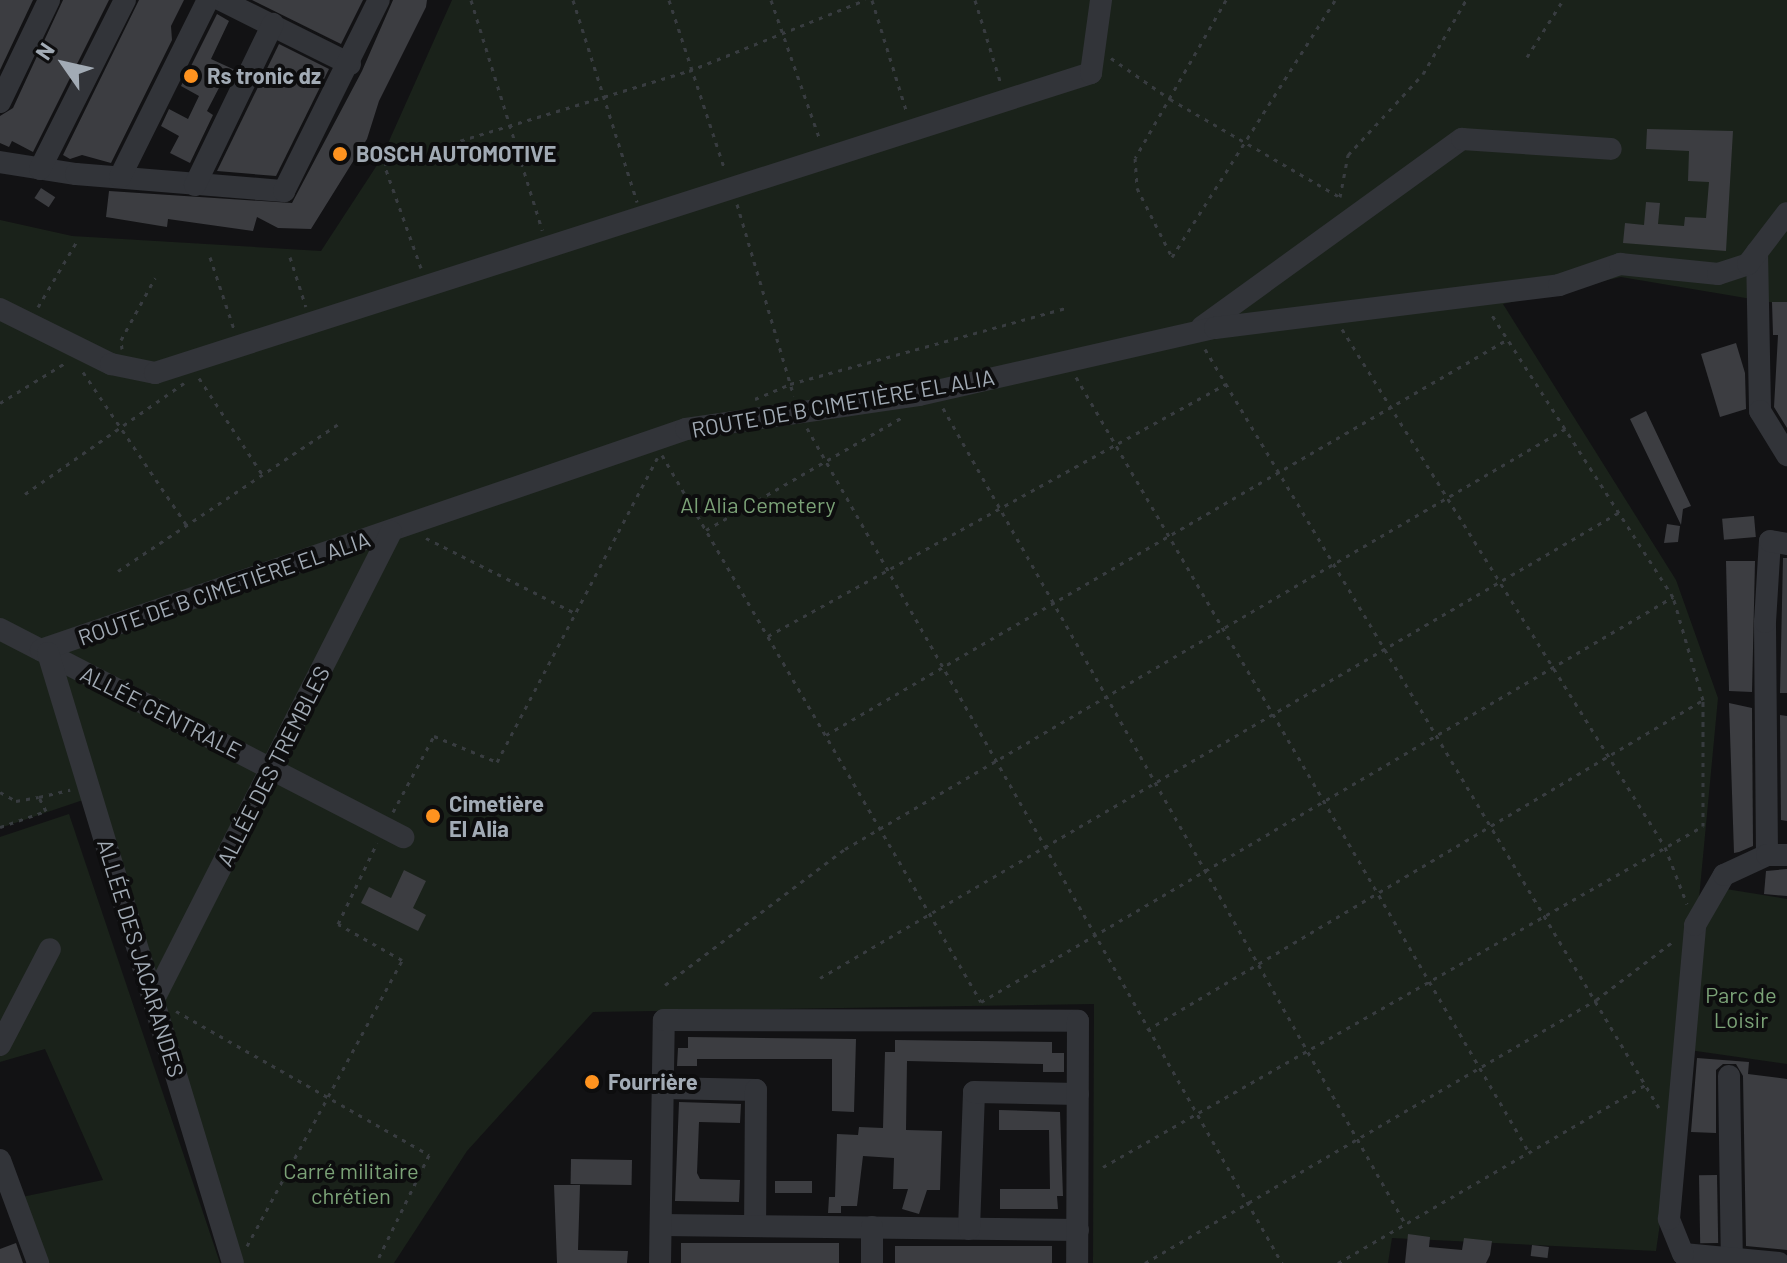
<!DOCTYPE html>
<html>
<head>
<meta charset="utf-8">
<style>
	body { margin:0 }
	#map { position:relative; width:1787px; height:1263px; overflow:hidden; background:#121214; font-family:Barlow,sans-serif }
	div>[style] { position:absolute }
	.green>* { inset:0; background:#1a221a }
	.building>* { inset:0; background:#3c3d41; transform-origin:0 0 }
	.path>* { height:3px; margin-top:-1.5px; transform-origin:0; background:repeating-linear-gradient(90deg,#383c40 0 4px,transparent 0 10px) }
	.minor>* { height:22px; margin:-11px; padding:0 11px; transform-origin:11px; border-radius:11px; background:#323439 }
	.dots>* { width:22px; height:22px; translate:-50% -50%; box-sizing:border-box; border:4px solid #0d0d0e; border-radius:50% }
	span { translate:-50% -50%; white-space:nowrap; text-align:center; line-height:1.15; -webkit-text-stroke:8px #0d0d0e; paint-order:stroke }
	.poi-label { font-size:22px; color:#a2abb5; font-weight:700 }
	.left { translate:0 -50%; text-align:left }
	.street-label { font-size:22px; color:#a2abb5 }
	.park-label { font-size:22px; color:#7ba277 }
	.north { position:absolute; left:24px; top:24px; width:80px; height:80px; -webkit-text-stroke:6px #0d0d0e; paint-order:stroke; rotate:304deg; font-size:22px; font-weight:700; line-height:32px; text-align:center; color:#a2abb5 }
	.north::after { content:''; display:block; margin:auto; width:28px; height:36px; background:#a2abb5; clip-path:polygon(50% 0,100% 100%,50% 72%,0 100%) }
</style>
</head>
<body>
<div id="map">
	<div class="green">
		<i style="clip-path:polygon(452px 0,1787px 0,1787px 305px,1621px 277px,1503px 304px,1676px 580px,1718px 698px,1684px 1057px,1656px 1251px,1392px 1238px,1388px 1263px,1093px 1263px,1094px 1004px,593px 1012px,467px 1151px,394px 1263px,232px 1263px,98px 795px,0 828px,0 220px,72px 236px,321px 251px,381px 159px)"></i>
		<i style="clip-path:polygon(69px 814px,220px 1263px,48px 1263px,22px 1197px,103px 1180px,45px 1049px,0 1062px,0 837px)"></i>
		<i style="clip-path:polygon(1726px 889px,1787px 899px,1787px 1064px,1689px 1050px,1706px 922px)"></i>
	</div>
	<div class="building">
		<i style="clip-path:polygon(0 0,33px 0,0 70px)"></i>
		<i style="clip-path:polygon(63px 0,109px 0,33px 152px,12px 141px,9px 147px,0 143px,0 116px,13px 108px)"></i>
		<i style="clip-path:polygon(139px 0,184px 0,171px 26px,172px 40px,111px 163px,82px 155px,70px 159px,63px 155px)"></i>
		<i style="clip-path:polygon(252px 0,363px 0,341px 44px)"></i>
		<i style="clip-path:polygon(393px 0,427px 0,426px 7px,379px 101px,367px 139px,311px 229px,278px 228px,257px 217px,253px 231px,168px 219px,167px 227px,106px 217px,109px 191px,292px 203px,362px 71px)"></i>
		<i style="clip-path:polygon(217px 14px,229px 21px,211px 59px,235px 70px,228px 85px,222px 82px,207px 111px,213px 115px,190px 163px,170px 153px,179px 136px,161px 126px,169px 109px,188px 119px,199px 96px,181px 86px)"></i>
		<i style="clip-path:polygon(279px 44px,329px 69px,276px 176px,217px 171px)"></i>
		<i style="clip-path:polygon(1647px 129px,1733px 131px,1726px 251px,1623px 243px,1625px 223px,1644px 225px,1646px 202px,1660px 203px,1658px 224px,1684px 226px,1685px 217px,1706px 218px,1709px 182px,1688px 181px,1689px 151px,1646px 149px)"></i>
		<i style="left:41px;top:188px;width:17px;height:12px;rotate:33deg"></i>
		<i style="clip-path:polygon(1772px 302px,1787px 302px,1787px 428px,1774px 407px,1778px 335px,1773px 335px)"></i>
		<i style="clip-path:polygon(1736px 343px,1745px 373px,1746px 409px,1720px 417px,1701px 354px)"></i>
		<i style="clip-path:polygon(1646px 411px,1691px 506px,1683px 509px,1681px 525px,1630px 419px)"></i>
		<i style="left:1754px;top:516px;width:21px;height:32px;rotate:85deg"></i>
		<i style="clip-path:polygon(1667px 524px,1680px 526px,1678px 542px,1664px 543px)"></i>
		<i style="clip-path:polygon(1783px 558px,1787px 558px,1787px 693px,1780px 693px)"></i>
		<i style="clip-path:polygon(1726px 561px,1755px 561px,1752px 692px,1729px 691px)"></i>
		<i style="clip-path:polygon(1729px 703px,1752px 708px,1753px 846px,1739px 852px,1734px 853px)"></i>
		<i style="clip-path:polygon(1780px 715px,1787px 716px,1787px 821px,1781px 820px)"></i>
		<i style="clip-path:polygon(1787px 869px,1787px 896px,1764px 894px,1766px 871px)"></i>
		<i style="clip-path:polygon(404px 870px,426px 881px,413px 908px,426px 915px,418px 931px,361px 903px,369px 887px,391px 898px)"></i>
		<i style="clip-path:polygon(688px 1037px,856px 1039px,854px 1112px,832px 1111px,832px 1059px,697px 1059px,697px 1066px,677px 1066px,678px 1048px,688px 1048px)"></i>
		<i style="clip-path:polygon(895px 1040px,1052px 1042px,1052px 1053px,1064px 1053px,1064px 1072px,1043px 1072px,1043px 1064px,907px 1061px,906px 1130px,942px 1131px,940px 1190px,927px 1190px,919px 1214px,902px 1209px,908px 1189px,893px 1189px,894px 1158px,863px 1156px,857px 1206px,841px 1206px,841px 1213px,828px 1213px,829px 1197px,835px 1197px,837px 1134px,858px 1135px,859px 1127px,883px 1128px,885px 1052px,895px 1052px)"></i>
		<i style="clip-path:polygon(1697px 1058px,1749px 1062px,1748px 1074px,1787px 1079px,1787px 1250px,1746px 1246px,1743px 1076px,1736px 1064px,1723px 1064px,1716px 1070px,1716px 1133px,1691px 1132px)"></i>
		<i style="clip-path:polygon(679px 1102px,741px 1104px,740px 1123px,699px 1122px,697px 1173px,700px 1179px,740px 1180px,739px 1202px,675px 1201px)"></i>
		<i style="clip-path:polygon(999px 1110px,1060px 1112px,1063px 1196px,1057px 1196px,1058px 1209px,1000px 1209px,1000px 1189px,1050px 1189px,1049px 1130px,999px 1130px)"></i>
		<i style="left:571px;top:1159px;width:61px;height:25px;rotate:1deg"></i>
		<i style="left:1717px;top:1175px;width:68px;height:18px;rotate:89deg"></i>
		<i style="left:775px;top:1181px;width:37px;height:12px"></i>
		<i style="clip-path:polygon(554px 1185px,580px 1185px,578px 1250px,628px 1251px,627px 1263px,557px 1263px)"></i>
		<i style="clip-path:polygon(1408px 1234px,1430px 1237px,1429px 1247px,1462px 1250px,1464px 1238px,1492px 1241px,1490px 1255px,1486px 1263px,1405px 1263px)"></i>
		<i style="clip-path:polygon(16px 1243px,23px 1263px,0 1263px,0 1249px)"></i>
		<i style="left:681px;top:1243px;width:158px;height:20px"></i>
		<i style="left:1532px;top:1245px;width:17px;height:11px;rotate:7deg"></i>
		<i style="left:895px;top:1246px;width:157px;height:17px"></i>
	</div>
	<div class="path">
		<i style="left:471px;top:0;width:241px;rotate:72.8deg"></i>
		<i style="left:573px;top:0;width:212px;rotate:72.4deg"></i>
		<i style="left:669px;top:0;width:179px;rotate:71.8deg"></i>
		<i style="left:771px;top:0;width:148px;rotate:70.7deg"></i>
		<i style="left:872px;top:0;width:118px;rotate:72.8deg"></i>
		<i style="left:975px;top:0;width:88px;rotate:72.8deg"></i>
		<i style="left:1226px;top:0;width:182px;rotate:119.9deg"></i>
		<i style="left:1135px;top:158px;width:30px;rotate:86deg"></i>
		<i style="left:1137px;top:188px;width:77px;rotate:63.1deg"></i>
		<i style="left:1172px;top:257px;width:304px;rotate:-57.6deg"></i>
		<i style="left:1527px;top:57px;width:67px;rotate:-57.7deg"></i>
		<i style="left:1111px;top:58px;width:72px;rotate:34.8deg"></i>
		<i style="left:1170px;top:99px;width:196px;rotate:30deg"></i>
		<i style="left:1340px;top:197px;width:43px;rotate:-79.2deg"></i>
		<i style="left:1348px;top:155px;width:110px;rotate:-47.2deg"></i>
		<i style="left:1423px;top:74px;width:86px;rotate:-59.8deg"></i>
		<i style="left:737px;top:204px;width:200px;rotate:73.5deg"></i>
		<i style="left:210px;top:257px;width:76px;rotate:71.6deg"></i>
		<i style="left:290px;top:257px;width:52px;rotate:72.3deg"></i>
		<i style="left:421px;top:268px;width:110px;rotate:-109.6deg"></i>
		<i style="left:384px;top:164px;width:319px;rotate:-17deg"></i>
		<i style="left:689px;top:71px;width:190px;rotate:-22deg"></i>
		<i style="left:38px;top:307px;width:77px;rotate:-59.4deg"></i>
		<i style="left:1342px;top:329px;width:610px;rotate:58.05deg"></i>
		<i style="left:1665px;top:847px;width:61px;rotate:68.9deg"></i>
		<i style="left:122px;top:349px;width:9px;rotate:-96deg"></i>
		<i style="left:121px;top:340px;width:71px;rotate:-61.3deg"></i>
		<i style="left:1205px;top:349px;width:884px;rotate:59.11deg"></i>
		<i style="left:83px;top:372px;width:184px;rotate:55.9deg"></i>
		<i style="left:1076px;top:377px;width:900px;rotate:59.7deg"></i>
		<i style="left:199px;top:378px;width:115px;rotate:56.7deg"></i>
		<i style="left:755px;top:399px;width:38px;rotate:-23deg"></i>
		<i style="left:790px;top:384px;width:286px;rotate:-15.4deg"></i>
		<i style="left:0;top:403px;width:76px;rotate:-31.6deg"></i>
		<i style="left:943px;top:408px;width:939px;rotate:60.46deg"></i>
		<i style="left:807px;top:428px;width:961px;rotate:60.37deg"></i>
		<i style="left:662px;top:455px;width:633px;rotate:59.75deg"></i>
		<i style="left:981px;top:1002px;width:802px;rotate:-30.34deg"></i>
		<i style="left:25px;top:494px;width:194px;rotate:-34.9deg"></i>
		<i style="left:706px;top:530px;width:228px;rotate:-29.9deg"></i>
		<i style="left:426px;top:538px;width:167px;rotate:26.7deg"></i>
		<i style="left:118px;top:571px;width:268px;rotate:-33.7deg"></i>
		<i style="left:768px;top:636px;width:523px;rotate:-28.82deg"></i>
		<i style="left:826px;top:735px;width:789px;rotate:-30.14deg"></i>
		<i style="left:0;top:792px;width:18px;rotate:29deg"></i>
		<i style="left:16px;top:801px;width:23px;rotate:-10deg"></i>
		<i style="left:393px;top:812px;width:86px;rotate:-61.7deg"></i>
		<i style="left:434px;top:736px;width:68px;rotate:22.4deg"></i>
		<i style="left:497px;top:762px;width:344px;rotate:-62.2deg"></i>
		<i style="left:0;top:827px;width:49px;rotate:-19.2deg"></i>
		<i style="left:46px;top:811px;width:16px;rotate:-117deg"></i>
		<i style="left:39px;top:797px;width:32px;rotate:-13deg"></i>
		<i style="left:820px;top:978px;width:924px;rotate:-30.23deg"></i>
		<i style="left:665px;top:985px;width:226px;rotate:-37.1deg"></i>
		<i style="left:845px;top:849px;width:834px;rotate:-30.26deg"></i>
		<i style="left:176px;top:1011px;width:291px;rotate:29.6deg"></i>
		<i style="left:429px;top:1155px;width:120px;rotate:116.1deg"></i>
		<i style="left:1147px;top:1030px;width:647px;rotate:-30.69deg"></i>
		<i style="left:1103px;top:1167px;width:690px;rotate:-29.61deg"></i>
		<i style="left:1703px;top:826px;width:126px;rotate:-90deg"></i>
		<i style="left:1703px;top:700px;width:107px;rotate:-106.2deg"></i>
		<i style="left:1673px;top:597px;width:337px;rotate:-122.7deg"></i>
		<i style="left:247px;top:1246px;width:325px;rotate:-61.5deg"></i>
		<i style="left:402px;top:960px;width:73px;rotate:-150.6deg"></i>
		<i style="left:338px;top:924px;width:90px;rotate:-64.3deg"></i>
		<i style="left:1145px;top:1263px;width:522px;rotate:-30.25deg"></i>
		<i style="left:1596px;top:1000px;width:99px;rotate:-37.2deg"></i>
		<i style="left:1338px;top:1263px;width:357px;rotate:-30.1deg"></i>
	</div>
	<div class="minor">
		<i style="left:221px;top:0;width:144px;rotate:26.4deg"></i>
		<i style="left:0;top:102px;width:113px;rotate:-64.3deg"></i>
		<i style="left:0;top:162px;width:77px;rotate:9deg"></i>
		<i style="left:76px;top:174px;width:209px;rotate:4.7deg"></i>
		<i style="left:284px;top:191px;width:213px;rotate:-63.6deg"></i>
		<i style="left:40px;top:169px;width:189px;rotate:-63.3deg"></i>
		<i style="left:120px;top:177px;width:198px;rotate:-63.6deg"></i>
		<i style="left:195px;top:185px;width:179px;rotate:-64.2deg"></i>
		<i style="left:1757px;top:252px;width:159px;rotate:88.9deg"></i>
		<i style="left:1760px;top:411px;width:52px;rotate:58.5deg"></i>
		<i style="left:0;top:309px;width:124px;rotate:26.4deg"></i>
		<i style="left:111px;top:364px;width:45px;rotate:11.6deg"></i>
		<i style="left:155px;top:373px;width:983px;rotate:-17.77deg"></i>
		<i style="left:1091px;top:73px;width:74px;rotate:-82.2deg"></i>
		<i style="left:1202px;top:327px;width:321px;rotate:-35.9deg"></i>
		<i style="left:1462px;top:139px;width:149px;rotate:3.8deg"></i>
		<i style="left:0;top:629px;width:454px;rotate:27.3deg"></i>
		<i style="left:41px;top:650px;width:682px;rotate:-18.91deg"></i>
		<i style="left:686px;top:429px;width:235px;rotate:-8.3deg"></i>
		<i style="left:919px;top:395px;width:303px;rotate:-12.8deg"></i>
		<i style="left:1215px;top:328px;width:347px;rotate:-7.1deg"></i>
		<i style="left:1559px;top:285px;width:65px;rotate:-19deg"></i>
		<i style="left:1620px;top:264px;width:99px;rotate:5.8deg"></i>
		<i style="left:1718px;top:274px;width:32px;rotate:-18deg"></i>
		<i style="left:1748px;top:264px;width:64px;rotate:-52.6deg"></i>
		<i style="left:48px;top:653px;width:637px;rotate:73.13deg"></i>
		<i style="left:1767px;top:855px;width:233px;rotate:-90.5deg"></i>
		<i style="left:1765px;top:622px;width:81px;rotate:-86.5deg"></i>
		<i style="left:1770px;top:541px;width:17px;rotate:10deg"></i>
		<i style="left:154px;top:999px;width:524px;rotate:-63.09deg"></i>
		<i style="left:0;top:1045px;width:108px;rotate:-62.5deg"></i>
		<i style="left:1729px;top:1076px;width:184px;rotate:89.1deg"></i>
		<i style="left:664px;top:1088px;width:92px;rotate:1.2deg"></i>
		<i style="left:756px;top:1090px;width:136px;rotate:90.4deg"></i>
		<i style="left:0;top:1160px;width:110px;rotate:69.7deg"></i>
		<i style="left:662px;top:1225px;width:416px;rotate:0.7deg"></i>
		<i style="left:969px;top:1229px;width:137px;rotate:-87.9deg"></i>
		<i style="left:974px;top:1092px;width:104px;rotate:1.1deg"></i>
		<i style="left:660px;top:1263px;width:243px;rotate:-89.1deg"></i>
		<i style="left:664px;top:1020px;width:414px;rotate:0.1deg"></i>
		<i style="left:1078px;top:1021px;width:242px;rotate:90.2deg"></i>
		<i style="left:872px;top:1263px;width:36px;rotate:-90deg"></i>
		<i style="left:1779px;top:1263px;width:96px;rotate:-174.6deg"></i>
		<i style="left:1683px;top:1254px;width:38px;rotate:-112deg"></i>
		<i style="left:1669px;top:1219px;width:295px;rotate:-84.9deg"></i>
		<i style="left:1695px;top:925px;width:58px;rotate:-59.9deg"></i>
		<i style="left:1724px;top:875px;width:47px;rotate:-24.9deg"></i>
		<i style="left:1767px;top:855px;width:20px"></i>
	</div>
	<div class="dots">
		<i style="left:191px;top:76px;background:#ff931f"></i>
		<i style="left:340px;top:154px;background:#ff931f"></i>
		<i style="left:433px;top:816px;background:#ff931f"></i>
		<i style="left:592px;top:1082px;background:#ff931f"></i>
	</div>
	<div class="poi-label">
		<span class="left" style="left:207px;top:76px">Rs tronic dz</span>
		<span class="left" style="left:356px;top:154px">BOSCH AUTOMOTIVE</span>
		<span class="left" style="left:449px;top:816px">Cimetière<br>El Alia</span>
		<span class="left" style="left:608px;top:1082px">Fourrière</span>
	</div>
	<div class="street-label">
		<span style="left:843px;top:403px;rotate:-10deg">ROUTE DE B CIMETIÈRE EL ALIA</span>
		<span style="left:224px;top:588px;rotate:-19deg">ROUTE DE B CIMETIÈRE EL ALIA</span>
		<span style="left:161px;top:712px;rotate:27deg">ALLÉE CENTRALE</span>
		<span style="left:273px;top:766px;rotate:-63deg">ALLÉE DES TREMBLES</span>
		<span style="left:141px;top:958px;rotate:73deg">ALLÉE DES JACARANDES</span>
	</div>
	<div class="park-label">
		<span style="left:758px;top:505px">Al Alia Cemetery</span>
		<span style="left:1741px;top:1007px">Parc de<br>Loisir</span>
		<span style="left:351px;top:1183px">Carré militaire<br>chrétien</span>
	</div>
	<div class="north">N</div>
</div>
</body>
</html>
